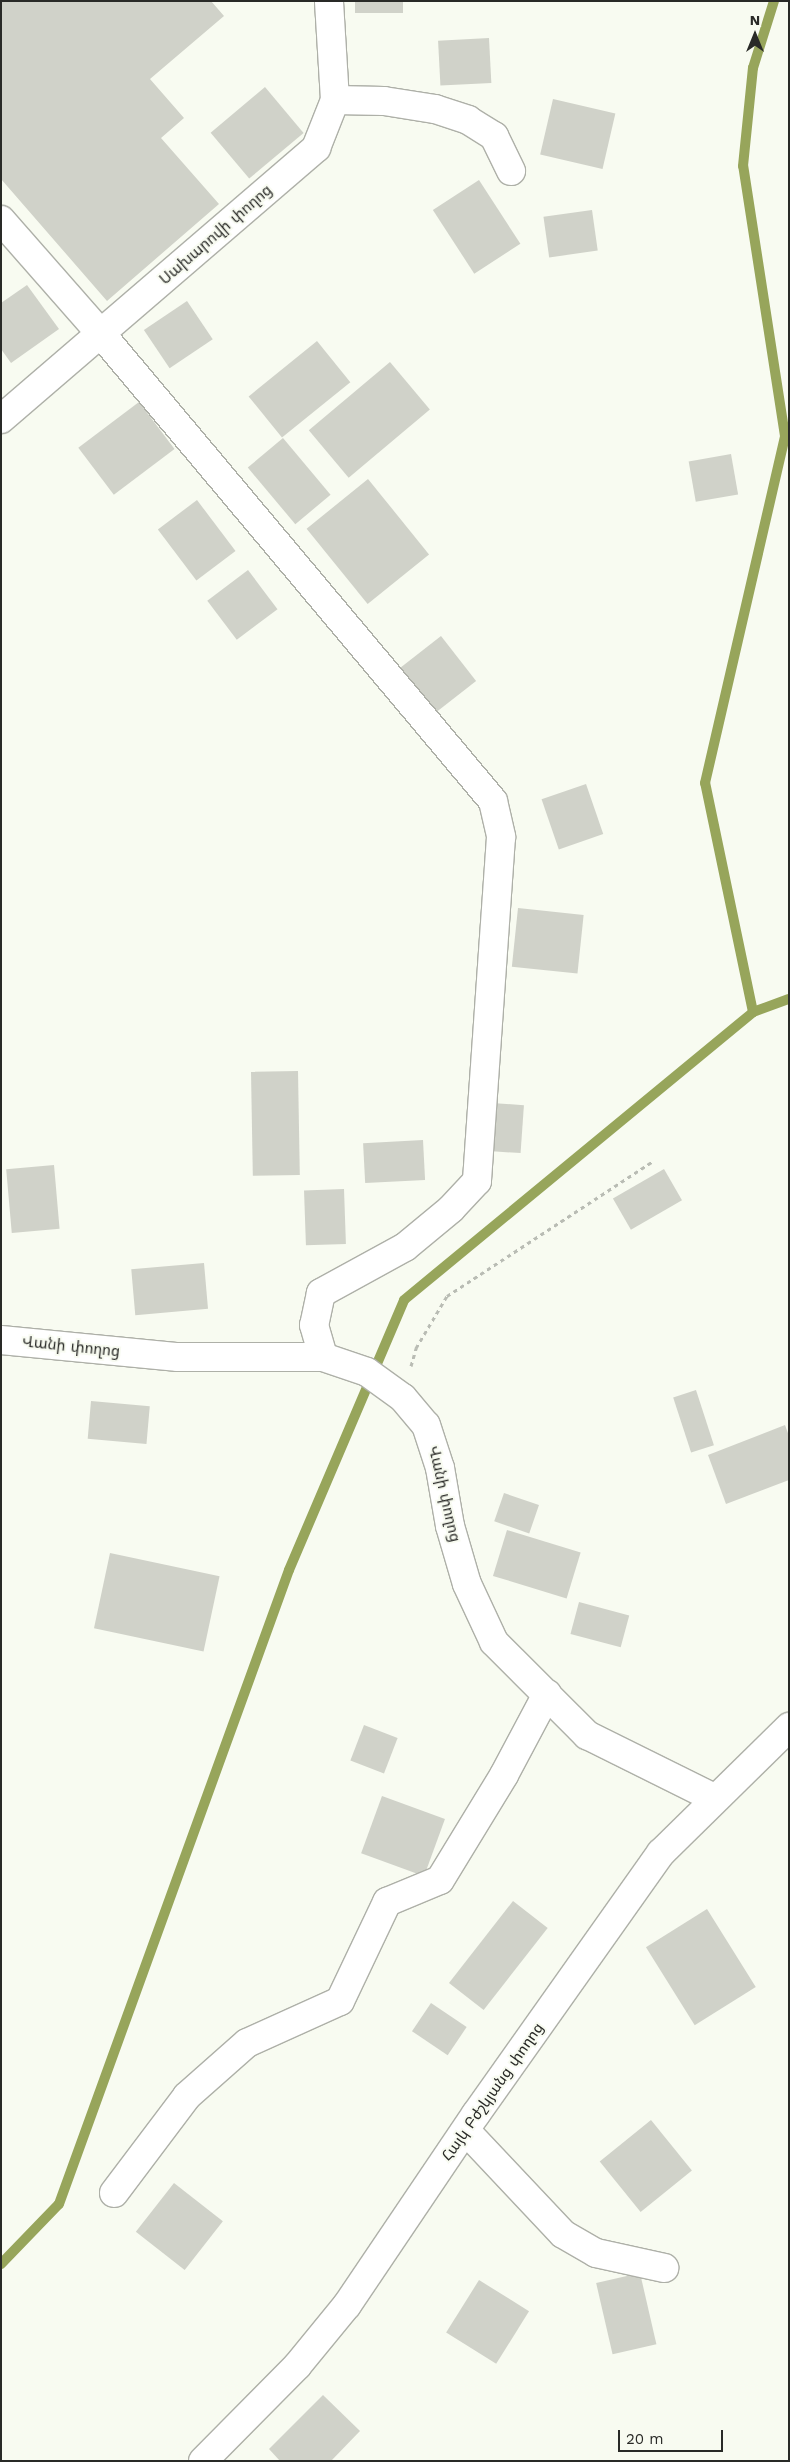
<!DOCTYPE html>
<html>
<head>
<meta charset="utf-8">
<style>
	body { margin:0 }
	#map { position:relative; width:790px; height:2462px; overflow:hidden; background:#f8fbf1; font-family:"Work Sans","Noto Sans Armenian",sans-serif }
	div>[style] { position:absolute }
	.stream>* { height:10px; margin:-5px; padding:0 5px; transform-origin:5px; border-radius:5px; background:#97a55b }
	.building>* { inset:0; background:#d0d2c9; transform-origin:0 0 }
	.path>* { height:3px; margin-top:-1.5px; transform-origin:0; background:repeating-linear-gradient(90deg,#b9bcb4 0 4px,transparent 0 8px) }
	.roads { filter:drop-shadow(1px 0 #aeb0a8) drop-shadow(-1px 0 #aeb0a8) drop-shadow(0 1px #aeb0a8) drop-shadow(0 -1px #aeb0a8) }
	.minor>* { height:28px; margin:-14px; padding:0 14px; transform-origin:14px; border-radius:14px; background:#fff }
	.major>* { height:28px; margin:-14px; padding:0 14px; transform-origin:14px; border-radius:14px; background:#fff }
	span { translate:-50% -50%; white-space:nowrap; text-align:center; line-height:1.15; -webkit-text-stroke:4px #f8fbf1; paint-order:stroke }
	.street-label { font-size:15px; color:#292a27 }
	.frame { position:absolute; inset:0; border:2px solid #292a27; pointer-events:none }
	.north { position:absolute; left:730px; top:10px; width:50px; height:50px; -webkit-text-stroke:4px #f8fbf1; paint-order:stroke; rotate:0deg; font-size:14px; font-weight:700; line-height:20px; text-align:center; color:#292a27 }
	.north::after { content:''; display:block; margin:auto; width:18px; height:22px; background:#292a27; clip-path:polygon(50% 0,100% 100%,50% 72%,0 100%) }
	.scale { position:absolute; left:618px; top:2430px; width:105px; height:22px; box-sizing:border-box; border:2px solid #292a27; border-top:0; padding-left:6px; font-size:15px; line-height:18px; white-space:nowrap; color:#292a27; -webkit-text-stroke:4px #f8fbf1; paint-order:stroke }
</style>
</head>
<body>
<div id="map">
	<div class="stream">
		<i style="left:753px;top:1012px;width:234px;rotate:-101.8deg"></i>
		<i style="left:705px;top:783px;width:356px;rotate:-77deg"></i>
		<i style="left:785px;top:436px;width:273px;rotate:-98.8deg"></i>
		<i style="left:743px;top:166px;width:99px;rotate:-84.2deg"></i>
		<i style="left:753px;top:68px;width:70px;rotate:-72.6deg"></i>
		<i style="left:1px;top:2264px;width:83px;rotate:-46deg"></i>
		<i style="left:59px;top:2204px;width:674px;rotate:-70.06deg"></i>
		<i style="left:289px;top:1570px;width:293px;rotate:-66.9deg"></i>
		<i style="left:404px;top:1300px;width:452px;rotate:-39.5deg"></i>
		<i style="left:753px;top:1012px;width:38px;rotate:-20deg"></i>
	</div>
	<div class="building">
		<i style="clip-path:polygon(1px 1px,211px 1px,224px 16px,150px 79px,184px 118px,161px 138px,219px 204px,107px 301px,1px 179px)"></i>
		<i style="left:355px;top:1px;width:48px;height:12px"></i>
		<i style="left:489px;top:38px;width:45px;height:51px;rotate:87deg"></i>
		<i style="left:265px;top:87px;width:60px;height:71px;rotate:50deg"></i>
		<i style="left:553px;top:99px;width:64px;height:57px;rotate:13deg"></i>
		<i style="left:479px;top:180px;width:76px;height:55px;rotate:57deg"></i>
		<i style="left:592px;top:210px;width:41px;height:49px;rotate:82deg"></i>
		<i style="clip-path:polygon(27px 285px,59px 329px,11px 363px,1px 349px,1px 303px)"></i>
		<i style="left:187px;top:301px;width:46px;height:52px;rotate:56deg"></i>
		<i style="left:317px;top:341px;width:53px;height:88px;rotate:51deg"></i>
		<i style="left:390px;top:362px;width:62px;height:106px;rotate:50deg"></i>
		<i style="left:139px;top:402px;width:59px;height:76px;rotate:53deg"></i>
		<i style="left:283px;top:438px;width:74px;height:46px;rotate:50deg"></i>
		<i style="left:731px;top:454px;width:41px;height:43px;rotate:80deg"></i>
		<i style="left:368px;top:479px;width:97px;height:79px;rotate:51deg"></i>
		<i style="left:197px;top:500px;width:64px;height:49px;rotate:53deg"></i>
		<i style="left:248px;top:570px;width:49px;height:51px;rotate:53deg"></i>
		<i style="left:441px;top:636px;width:57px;height:52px;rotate:52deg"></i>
		<i style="left:586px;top:784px;width:53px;height:47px;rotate:71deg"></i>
		<i style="left:518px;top:908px;width:66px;height:59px;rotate:6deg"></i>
		<i style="left:298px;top:1071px;width:104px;height:47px;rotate:89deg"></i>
		<i style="left:492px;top:1103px;width:32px;height:48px;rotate:4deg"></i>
		<i style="left:423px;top:1140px;width:40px;height:60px;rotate:87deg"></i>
		<i style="left:54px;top:1165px;width:64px;height:48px;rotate:85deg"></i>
		<i style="left:664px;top:1169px;width:36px;height:59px;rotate:60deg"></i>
		<i style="left:344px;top:1189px;width:55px;height:40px;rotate:88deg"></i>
		<i style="left:204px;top:1263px;width:46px;height:73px;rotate:85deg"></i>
		<i style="left:696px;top:1390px;width:58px;height:24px;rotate:72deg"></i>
		<i style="left:91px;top:1401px;width:59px;height:38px;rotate:5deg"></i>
		<i style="clip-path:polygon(785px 1425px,789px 1436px,789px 1480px,726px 1504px,708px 1455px)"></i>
		<i style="left:504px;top:1493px;width:37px;height:30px;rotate:19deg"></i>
		<i style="left:507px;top:1530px;width:77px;height:48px;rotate:17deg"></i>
		<i style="left:110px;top:1553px;width:112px;height:77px;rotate:12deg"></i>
		<i style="left:579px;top:1602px;width:52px;height:33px;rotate:15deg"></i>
		<i style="left:364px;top:1725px;width:36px;height:38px;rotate:21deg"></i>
		<i style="left:382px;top:1796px;width:67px;height:61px;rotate:20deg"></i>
		<i style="left:513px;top:1901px;width:44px;height:104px;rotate:38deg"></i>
		<i style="left:707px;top:1909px;width:92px;height:72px;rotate:58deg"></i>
		<i style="left:431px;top:2003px;width:43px;height:34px;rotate:34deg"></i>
		<i style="left:651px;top:2120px;width:65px;height:66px;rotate:51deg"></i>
		<i style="left:174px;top:2183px;width:62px;height:62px;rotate:38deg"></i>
		<i style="left:640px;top:2273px;width:73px;height:45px;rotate:77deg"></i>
		<i style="left:479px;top:2280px;width:59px;height:62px;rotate:32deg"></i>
		<i style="clip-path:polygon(323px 2395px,360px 2431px,331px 2461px,280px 2461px,269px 2449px)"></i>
	</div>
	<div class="path">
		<i style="left:411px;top:1366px;width:19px;rotate:-74deg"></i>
		<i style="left:416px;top:1348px;width:61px;rotate:-59.2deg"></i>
		<i style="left:447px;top:1296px;width:245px;rotate:-33.2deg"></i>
	</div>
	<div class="roads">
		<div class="minor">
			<i style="left:335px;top:100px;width:49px;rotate:1.2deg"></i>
			<i style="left:384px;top:101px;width:52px;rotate:8.9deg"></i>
			<i style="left:435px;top:109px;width:35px;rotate:18deg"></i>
			<i style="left:468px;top:120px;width:31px;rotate:32deg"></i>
			<i style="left:494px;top:136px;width:39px;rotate:64deg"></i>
			<i style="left:1px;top:220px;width:153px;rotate:48.7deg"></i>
			<i style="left:102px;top:335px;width:608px;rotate:50deg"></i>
			<i style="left:493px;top:801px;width:37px;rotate:77deg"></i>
			<i style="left:501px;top:837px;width:345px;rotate:94deg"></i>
			<i style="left:477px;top:1181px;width:38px;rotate:133deg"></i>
			<i style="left:451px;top:1209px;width:60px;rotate:140.4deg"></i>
			<i style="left:405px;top:1247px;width:96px;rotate:151.3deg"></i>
			<i style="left:321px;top:1293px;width:33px;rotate:102deg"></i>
			<i style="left:314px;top:1325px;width:33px;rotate:74deg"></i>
			<i style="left:1px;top:419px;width:416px;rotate:-40.7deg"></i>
			<i style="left:316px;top:148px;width:52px;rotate:-68.4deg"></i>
			<i style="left:335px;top:100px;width:99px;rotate:-93.5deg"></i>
			<i style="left:1px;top:1340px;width:178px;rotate:5.5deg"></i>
			<i style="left:178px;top:1357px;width:145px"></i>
			<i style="left:323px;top:1357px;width:46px;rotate:18.8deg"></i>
			<i style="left:367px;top:1372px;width:44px;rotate:35.8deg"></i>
			<i style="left:403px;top:1398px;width:35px;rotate:50deg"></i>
			<i style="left:426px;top:1425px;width:45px;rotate:72deg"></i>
			<i style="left:440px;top:1468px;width:59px;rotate:80.2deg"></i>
			<i style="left:450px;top:1526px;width:60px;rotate:73.7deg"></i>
			<i style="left:467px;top:1584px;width:64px;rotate:65deg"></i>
			<i style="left:494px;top:1642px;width:132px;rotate:45deg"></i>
			<i style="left:587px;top:1735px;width:142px;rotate:26.4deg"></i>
			<i style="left:466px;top:2131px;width:141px;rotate:46.7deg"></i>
			<i style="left:563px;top:2234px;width:38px;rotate:30deg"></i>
			<i style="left:596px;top:2253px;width:70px;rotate:12.4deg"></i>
			<i style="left:114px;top:2193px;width:121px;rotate:-53deg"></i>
			<i style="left:187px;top:2096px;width:80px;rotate:-41.5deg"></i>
			<i style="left:247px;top:2043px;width:102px;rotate:-24.3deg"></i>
			<i style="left:340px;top:2001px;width:110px;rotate:-64.6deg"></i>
			<i style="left:387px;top:1902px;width:57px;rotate:-22.5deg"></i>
			<i style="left:440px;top:1880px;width:123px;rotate:-58.6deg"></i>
			<i style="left:504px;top:1775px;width:92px;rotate:-62deg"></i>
		</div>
		<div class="major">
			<i style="left:203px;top:2461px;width:134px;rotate:-45.3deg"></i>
			<i style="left:297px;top:2366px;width:79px;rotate:-50.7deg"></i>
			<i style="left:347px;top:2305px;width:230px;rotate:-56deg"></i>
			<i style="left:476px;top:2114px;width:320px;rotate:-54.7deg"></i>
			<i style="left:661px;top:1853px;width:180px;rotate:-44.5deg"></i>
		</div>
	</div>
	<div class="street-label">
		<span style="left:216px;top:235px;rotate:-41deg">Սախարովի փողոց</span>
		<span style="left:71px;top:1347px;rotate:6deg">Վանի փողոց</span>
		<span style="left:444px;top:1494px;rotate:77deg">Վանի փողոց</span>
		<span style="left:493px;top:2092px;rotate:-55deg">Հայկ Բժշկյանց փողոց</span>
	</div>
	<div class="frame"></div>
	<div class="north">N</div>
	<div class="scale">20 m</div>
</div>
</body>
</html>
